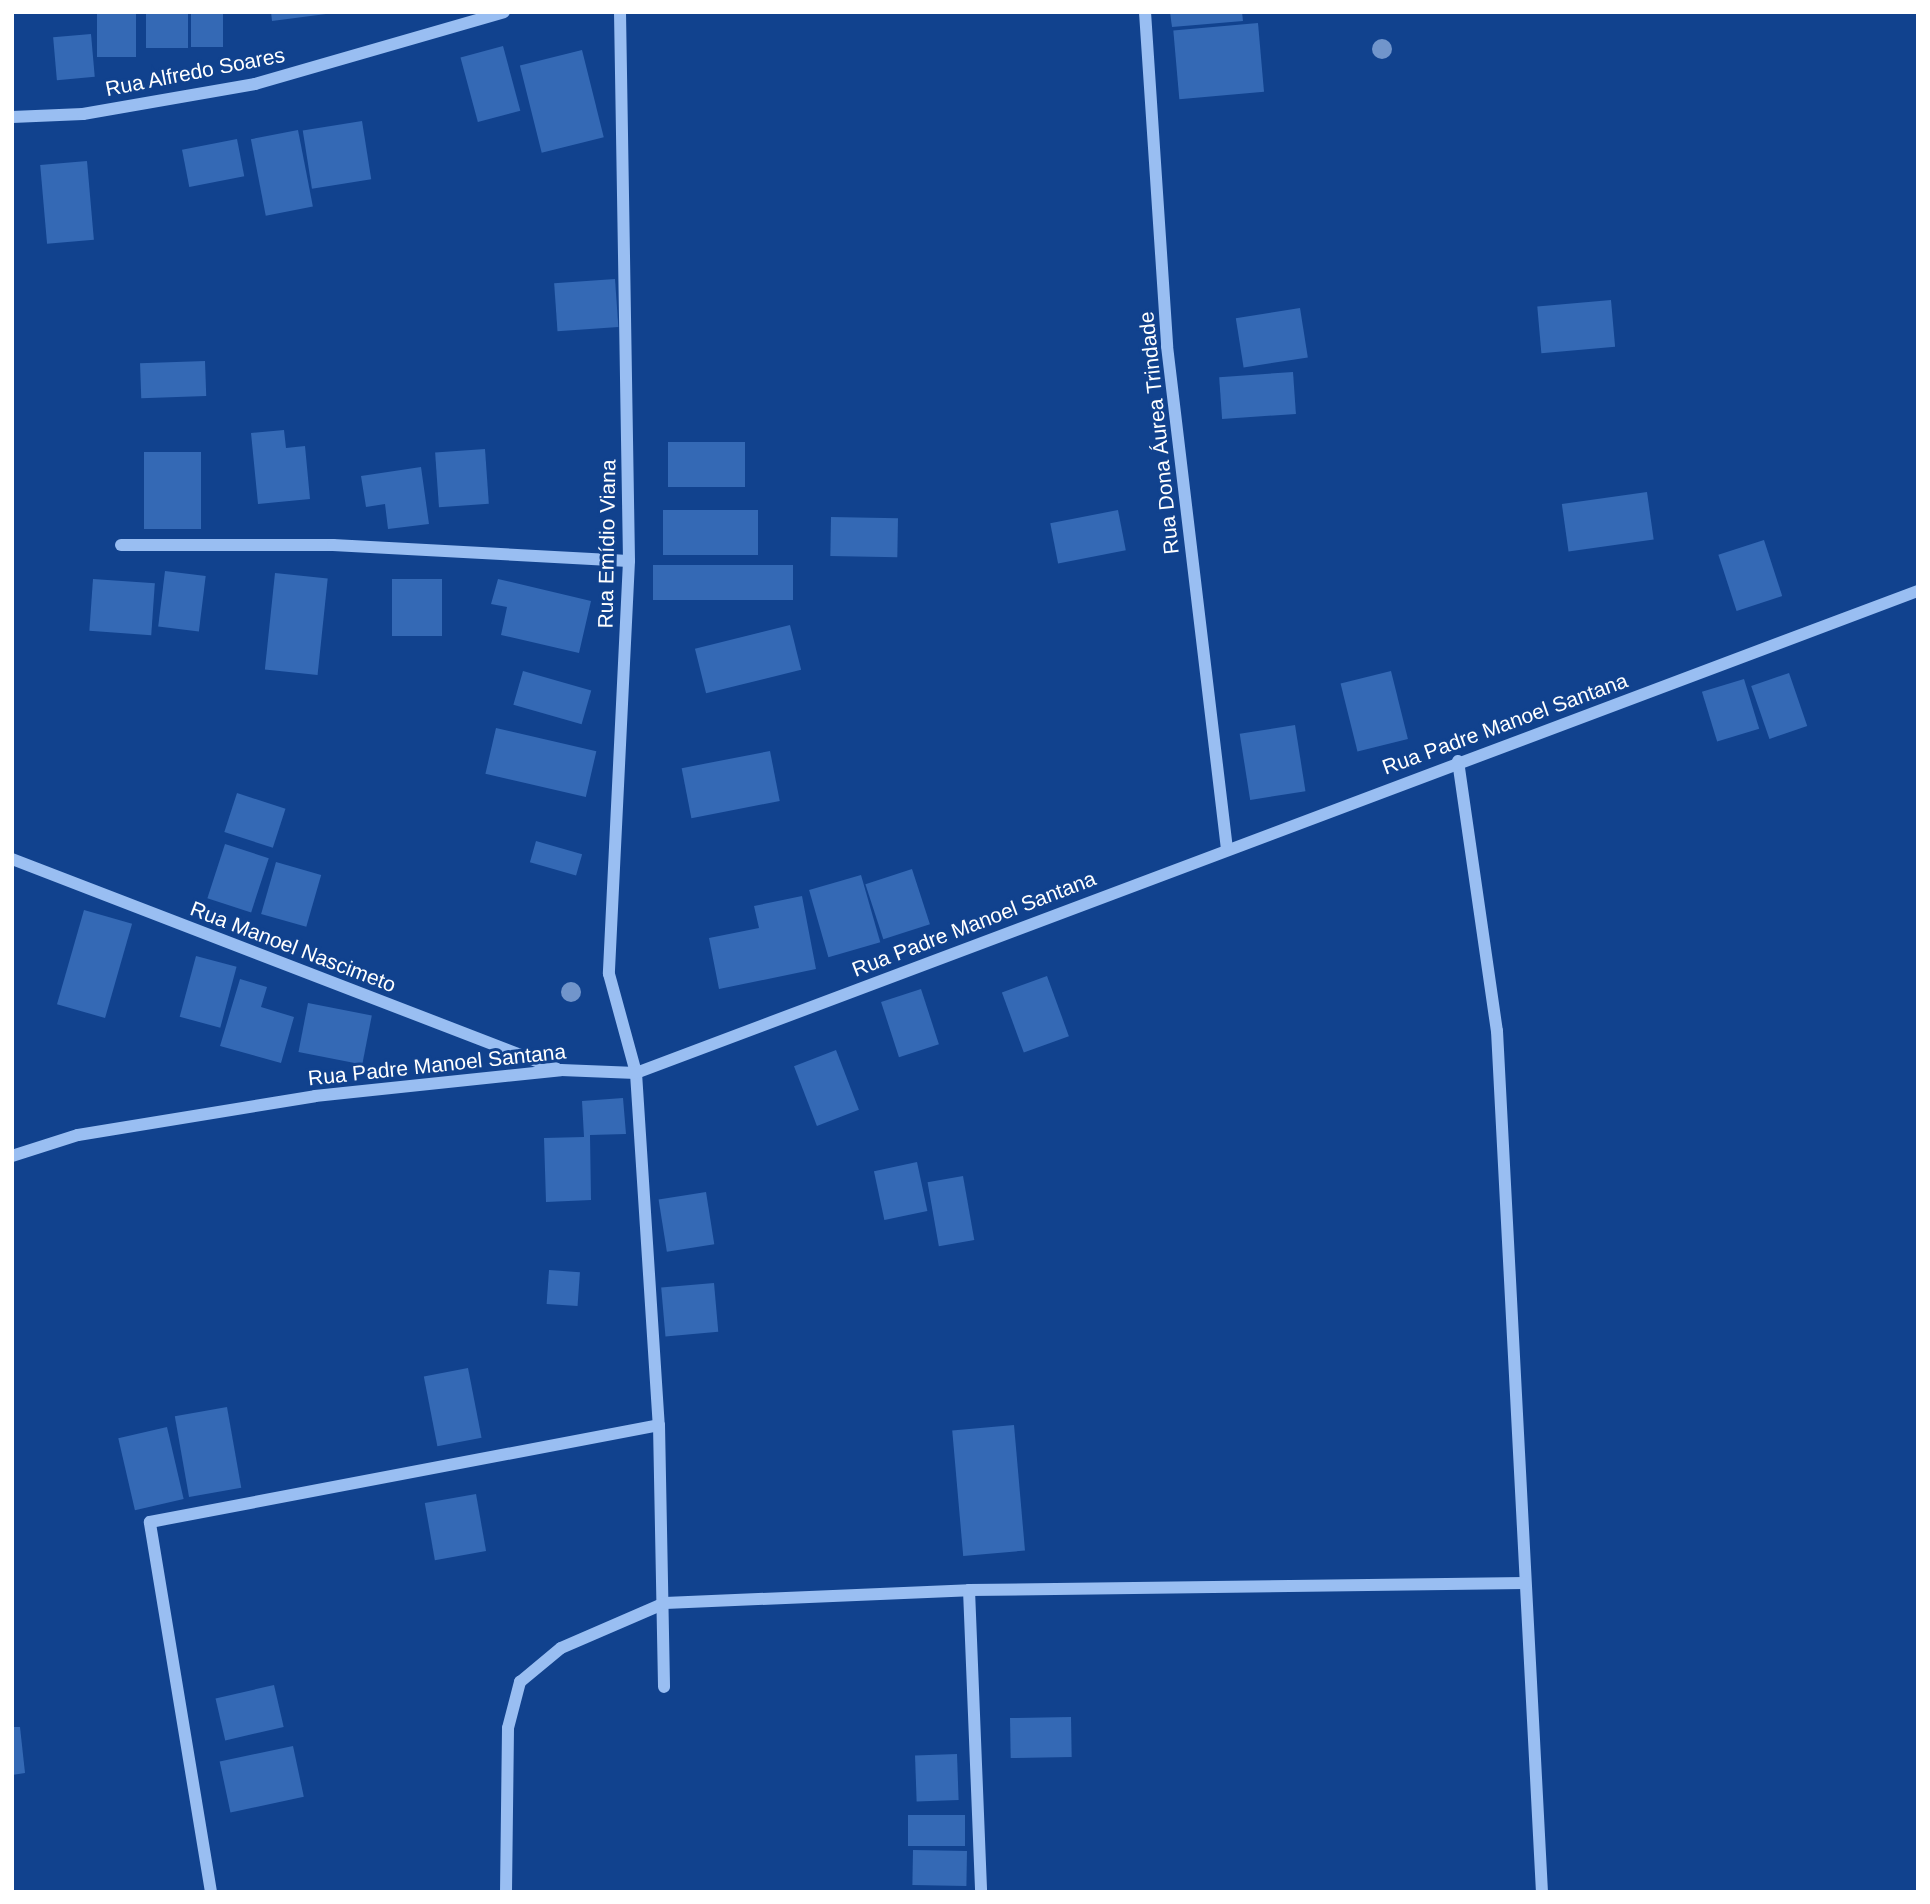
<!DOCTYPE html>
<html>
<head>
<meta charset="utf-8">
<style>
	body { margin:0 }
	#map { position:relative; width:1930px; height:1904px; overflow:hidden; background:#11428e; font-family:Helvetica,sans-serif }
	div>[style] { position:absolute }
	.building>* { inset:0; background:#3469b5; transform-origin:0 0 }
	.minor>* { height:12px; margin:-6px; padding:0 6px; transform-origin:6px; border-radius:6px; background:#99bef2 }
	.trees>* { width:20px; height:20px; margin:-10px; border-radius:50%; background:#7195cb }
	span { translate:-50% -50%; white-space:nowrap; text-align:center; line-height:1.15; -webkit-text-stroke:6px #11428e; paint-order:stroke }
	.street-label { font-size:21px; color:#fff }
	.frame { position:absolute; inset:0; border:14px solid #fff; pointer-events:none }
</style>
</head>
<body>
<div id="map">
	<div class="building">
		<i style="left:97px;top:12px;width:39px;height:45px"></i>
		<i style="left:146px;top:12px;width:42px;height:36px"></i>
		<i style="left:191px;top:12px;width:32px;height:35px"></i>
		<i style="clip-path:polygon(271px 12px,325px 12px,326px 14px,272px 21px)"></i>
		<i style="clip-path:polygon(1170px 12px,1242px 12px,1243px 21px,1172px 27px)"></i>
		<i style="left:1258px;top:23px;width:69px;height:85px;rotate:85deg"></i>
		<i style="left:91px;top:34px;width:43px;height:38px;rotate:85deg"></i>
		<i style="left:503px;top:46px;width:67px;height:44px;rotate:75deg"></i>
		<i style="left:582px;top:50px;width:90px;height:64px;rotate:76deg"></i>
		<i style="left:362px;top:121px;width:59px;height:60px;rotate:81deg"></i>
		<i style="left:298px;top:130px;width:78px;height:48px;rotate:79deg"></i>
		<i style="left:237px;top:139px;width:38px;height:56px;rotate:79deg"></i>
		<i style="left:87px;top:161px;width:79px;height:47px;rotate:85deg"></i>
		<i style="left:615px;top:279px;width:48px;height:61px;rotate:86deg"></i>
		<i style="left:1611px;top:300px;width:47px;height:74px;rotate:85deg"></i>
		<i style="left:1300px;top:308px;width:50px;height:65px;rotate:81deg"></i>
		<i style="left:205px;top:361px;width:35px;height:65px;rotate:88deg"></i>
		<i style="left:1293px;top:372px;width:42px;height:74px;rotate:86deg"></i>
		<i style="clip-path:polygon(284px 430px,286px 448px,305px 446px,310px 499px,258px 504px,251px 433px)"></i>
		<i style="left:668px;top:442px;width:77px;height:45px"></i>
		<i style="left:485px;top:449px;width:55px;height:50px;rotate:86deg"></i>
		<i style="left:144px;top:452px;width:57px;height:77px"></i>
		<i style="clip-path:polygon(421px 467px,429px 524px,388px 529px,385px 504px,366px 507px,361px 476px)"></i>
		<i style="left:1647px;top:492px;width:48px;height:86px;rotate:82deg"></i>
		<i style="left:663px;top:510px;width:95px;height:45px"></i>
		<i style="left:1118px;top:510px;width:41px;height:69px;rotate:79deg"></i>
		<i style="left:831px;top:517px;width:67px;height:39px;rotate:1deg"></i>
		<i style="left:1764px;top:540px;width:59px;height:48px;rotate:72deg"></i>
		<i style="left:793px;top:565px;width:35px;height:140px;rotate:90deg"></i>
		<i style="left:165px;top:571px;width:41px;height:56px;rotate:7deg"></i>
		<i style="left:275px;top:573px;width:53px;height:97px;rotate:6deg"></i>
		<i style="left:93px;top:579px;width:62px;height:52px;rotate:4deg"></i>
		<i style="left:392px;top:579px;width:50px;height:57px"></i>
		<i style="clip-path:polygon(498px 579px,591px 601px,579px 653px,501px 635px,507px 607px,491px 604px)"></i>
		<i style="left:790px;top:625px;width:46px;height:98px;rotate:76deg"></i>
		<i style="left:523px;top:671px;width:71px;height:35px;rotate:16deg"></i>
		<i style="left:1391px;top:671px;width:70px;height:52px;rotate:76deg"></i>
		<i style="left:1789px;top:673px;width:56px;height:40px;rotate:71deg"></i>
		<i style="left:1744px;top:679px;width:52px;height:44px;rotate:73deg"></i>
		<i style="left:1295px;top:725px;width:67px;height:56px;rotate:81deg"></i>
		<i style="left:496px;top:728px;width:103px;height:47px;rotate:13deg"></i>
		<i style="left:770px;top:751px;width:51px;height:90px;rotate:79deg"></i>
		<i style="left:237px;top:793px;width:51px;height:41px;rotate:18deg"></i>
		<i style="left:536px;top:841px;width:48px;height:22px;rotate:16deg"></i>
		<i style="left:225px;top:844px;width:46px;height:57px;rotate:18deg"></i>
		<i style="left:276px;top:862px;width:47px;height:54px;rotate:16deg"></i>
		<i style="left:912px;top:869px;width:58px;height:49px;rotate:72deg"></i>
		<i style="left:861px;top:875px;width:70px;height:54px;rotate:74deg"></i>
		<i style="clip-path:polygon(802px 896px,816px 969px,719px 989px,709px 938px,759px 928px,754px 906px)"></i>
		<i style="left:84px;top:910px;width:50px;height:98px;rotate:16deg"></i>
		<i style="left:196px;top:956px;width:42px;height:63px;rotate:15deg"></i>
		<i style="left:1047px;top:976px;width:64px;height:48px;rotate:70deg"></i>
		<i style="clip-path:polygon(240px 979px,267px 987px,261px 1007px,294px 1017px,281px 1063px,220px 1046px)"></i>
		<i style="left:921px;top:989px;width:58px;height:42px;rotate:72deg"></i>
		<i style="left:308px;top:1003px;width:65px;height:50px;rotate:11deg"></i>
		<i style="left:836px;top:1050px;width:64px;height:45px;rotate:69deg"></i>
		<i style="clip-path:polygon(623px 1098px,626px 1134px,590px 1135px,591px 1200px,546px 1202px,544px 1138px,584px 1137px,582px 1101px)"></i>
		<i style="left:917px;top:1162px;width:50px;height:44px;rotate:78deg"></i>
		<i style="left:963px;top:1176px;width:65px;height:36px;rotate:80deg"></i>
		<i style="left:706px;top:1192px;width:53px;height:48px;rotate:81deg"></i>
		<i style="left:549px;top:1270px;width:31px;height:34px;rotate:4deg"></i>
		<i style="left:714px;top:1283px;width:49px;height:53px;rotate:85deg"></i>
		<i style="left:468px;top:1368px;width:71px;height:45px;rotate:79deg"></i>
		<i style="left:227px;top:1407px;width:82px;height:53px;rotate:80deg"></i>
		<i style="left:1014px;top:1425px;width:126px;height:62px;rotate:85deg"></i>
		<i style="left:167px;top:1427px;width:74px;height:50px;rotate:77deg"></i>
		<i style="left:476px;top:1494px;width:58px;height:52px;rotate:80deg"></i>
		<i style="left:274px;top:1685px;width:43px;height:60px;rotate:77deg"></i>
		<i style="left:1071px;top:1717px;width:40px;height:61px;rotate:89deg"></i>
		<i style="clip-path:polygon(12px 1727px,20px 1727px,25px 1773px,12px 1775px)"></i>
		<i style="left:293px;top:1746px;width:52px;height:75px;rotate:78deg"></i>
		<i style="left:957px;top:1754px;width:46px;height:42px;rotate:88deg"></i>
		<i style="left:965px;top:1815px;width:31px;height:57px;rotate:90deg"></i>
		<i style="left:913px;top:1850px;width:54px;height:35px;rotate:1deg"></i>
	</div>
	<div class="minor">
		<i style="left:620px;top:12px;width:549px;rotate:89.06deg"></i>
		<i style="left:629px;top:561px;width:413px;rotate:92.8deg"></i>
		<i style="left:609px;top:974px;width:103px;rotate:74.7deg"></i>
		<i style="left:636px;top:1073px;width:353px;rotate:86.3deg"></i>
		<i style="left:659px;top:1425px;width:262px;rotate:88.9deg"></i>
		<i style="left:1145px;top:12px;width:335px;rotate:86.2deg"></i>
		<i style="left:1167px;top:346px;width:507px;rotate:83.2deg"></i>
		<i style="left:12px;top:117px;width:71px;rotate:-2.4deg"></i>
		<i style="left:83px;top:114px;width:175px;rotate:-9.9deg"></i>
		<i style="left:255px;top:84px;width:259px;rotate:-16.1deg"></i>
		<i style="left:121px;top:545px;width:212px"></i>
		<i style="left:333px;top:545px;width:296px;rotate:3.1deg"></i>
		<i style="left:1458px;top:761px;width:273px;rotate:81.8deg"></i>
		<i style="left:1497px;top:1031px;width:862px;rotate:87.01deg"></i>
		<i style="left:12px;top:859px;width:584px;rotate:21.07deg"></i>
		<i style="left:12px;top:1156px;width:69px;rotate:-17.7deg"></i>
		<i style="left:78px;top:1135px;width:240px;rotate:-9.3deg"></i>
		<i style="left:315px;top:1096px;width:247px;rotate:-6deg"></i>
		<i style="left:561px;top:1070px;width:75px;rotate:2.3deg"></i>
		<i style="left:636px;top:1073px;width:1370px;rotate:-20.61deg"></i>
		<i style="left:969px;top:1590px;width:302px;rotate:87.7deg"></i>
		<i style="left:211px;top:1892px;width:375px;rotate:-99.4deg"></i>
		<i style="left:150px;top:1522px;width:518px;rotate:-10.79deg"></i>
		<i style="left:506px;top:1892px;width:164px;rotate:-89.3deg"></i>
		<i style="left:508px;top:1728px;width:48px;rotate:-75.4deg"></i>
		<i style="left:520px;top:1682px;width:53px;rotate:-39.7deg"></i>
		<i style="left:561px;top:1648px;width:113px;rotate:-23.4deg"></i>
		<i style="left:665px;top:1603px;width:304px;rotate:-2.4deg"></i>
		<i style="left:969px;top:1590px;width:556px;rotate:-0.72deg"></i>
	</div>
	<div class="trees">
		<i style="left:1382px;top:49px"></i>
		<i style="left:571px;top:992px"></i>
	</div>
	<div class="street-label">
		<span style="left:195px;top:72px;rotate:-11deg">Rua Alfredo Soares</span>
		<span style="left:1159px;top:433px;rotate:-96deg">Rua Dona Áurea Trindade</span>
		<span style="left:607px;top:544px;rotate:-89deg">Rua Emídio Viana</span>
		<span style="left:1505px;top:724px;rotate:-20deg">Rua Padre Manoel Santana</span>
		<span style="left:974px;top:924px;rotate:-21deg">Rua Padre Manoel Santana</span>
		<span style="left:293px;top:947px;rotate:21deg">Rua Manoel Nascimeto</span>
		<span style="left:437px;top:1065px;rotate:-6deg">Rua Padre Manoel Santana</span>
	</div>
	<div class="frame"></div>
</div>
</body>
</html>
